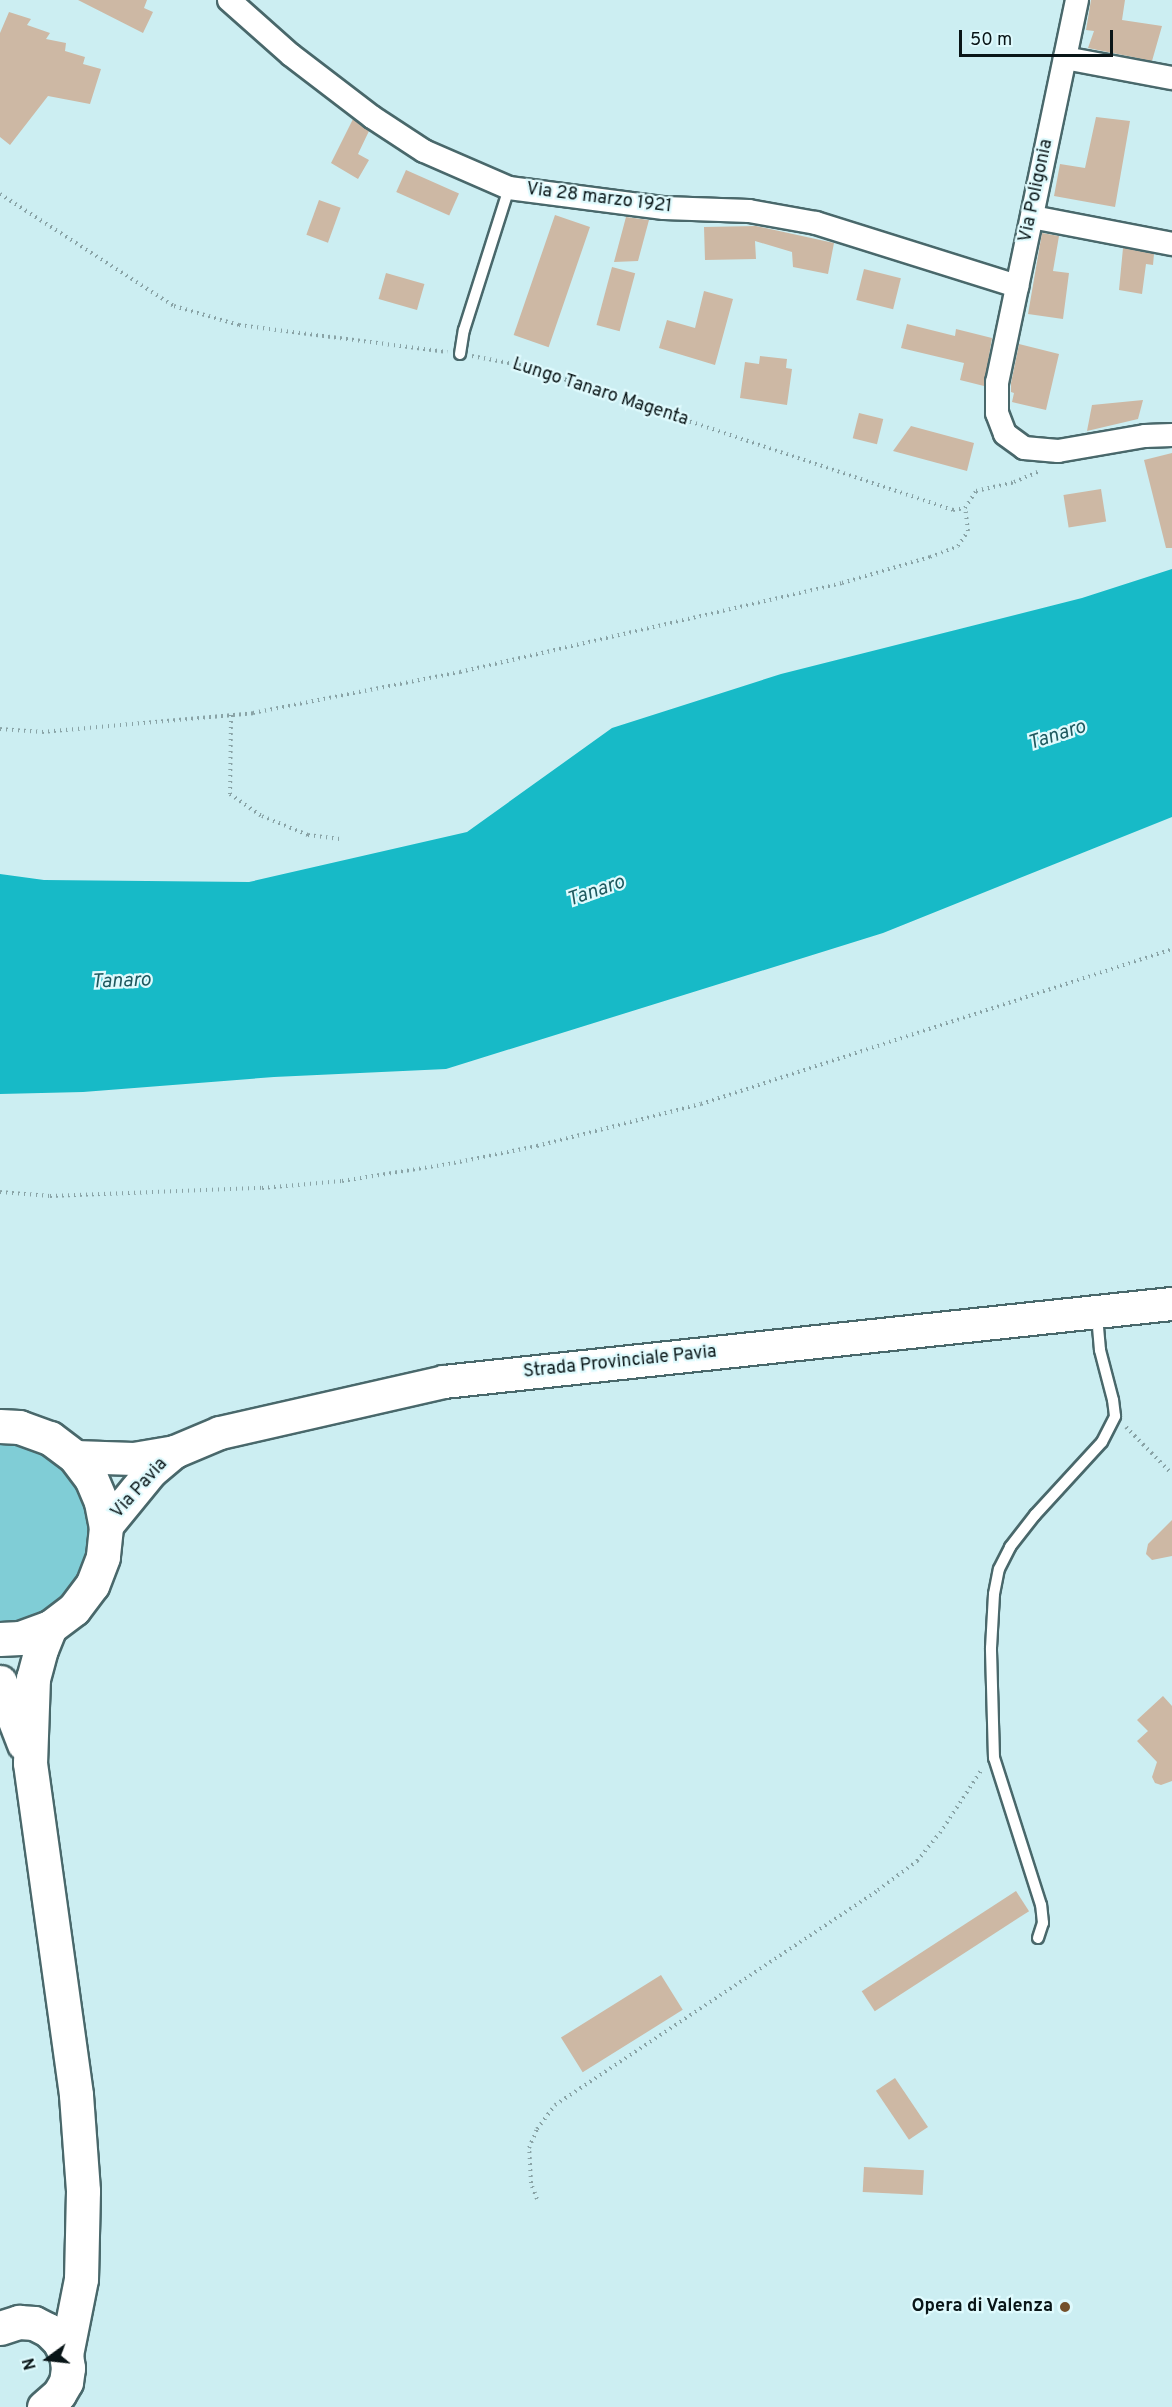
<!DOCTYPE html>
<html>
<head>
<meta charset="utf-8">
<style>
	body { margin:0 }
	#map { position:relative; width:1172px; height:2407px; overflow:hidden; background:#cceef2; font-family:Overpass,sans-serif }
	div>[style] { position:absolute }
	.green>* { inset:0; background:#80cdd6 }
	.water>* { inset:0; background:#17bac7 }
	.building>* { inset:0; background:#cdb8a4; transform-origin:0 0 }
	.path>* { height:4px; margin-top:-2px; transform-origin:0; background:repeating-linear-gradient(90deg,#89a3a6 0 1.5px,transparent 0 6px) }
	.roads { filter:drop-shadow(2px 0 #49686b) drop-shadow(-2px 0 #49686b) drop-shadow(0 2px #49686b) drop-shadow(0 -2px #49686b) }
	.lane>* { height:10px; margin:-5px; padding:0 5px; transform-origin:5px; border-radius:5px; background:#fff }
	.street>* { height:22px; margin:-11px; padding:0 11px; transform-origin:11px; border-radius:11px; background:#fff }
	.secondary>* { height:32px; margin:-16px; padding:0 16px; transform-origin:16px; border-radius:16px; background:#fff }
	.primary>* { height:33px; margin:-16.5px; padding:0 16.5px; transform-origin:16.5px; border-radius:16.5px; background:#fff }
	.dots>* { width:16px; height:16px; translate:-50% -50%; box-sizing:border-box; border:3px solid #dffafd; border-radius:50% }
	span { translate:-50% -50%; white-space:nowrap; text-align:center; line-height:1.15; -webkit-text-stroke:4.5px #dffafd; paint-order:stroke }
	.street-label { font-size:18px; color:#091517 }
	.poi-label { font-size:18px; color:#091517; font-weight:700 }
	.right { translate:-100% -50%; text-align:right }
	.water-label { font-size:20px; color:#1e595f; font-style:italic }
	.north { position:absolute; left:18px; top:2329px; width:60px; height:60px; -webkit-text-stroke:4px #dffafd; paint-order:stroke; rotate:255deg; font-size:16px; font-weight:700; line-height:24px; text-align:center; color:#091517 }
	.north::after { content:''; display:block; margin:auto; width:21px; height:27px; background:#091517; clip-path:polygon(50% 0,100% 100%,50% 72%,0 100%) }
	.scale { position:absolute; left:959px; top:30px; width:154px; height:27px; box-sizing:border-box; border:3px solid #091517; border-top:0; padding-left:8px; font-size:18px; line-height:21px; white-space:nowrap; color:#091517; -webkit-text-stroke:4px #dffafd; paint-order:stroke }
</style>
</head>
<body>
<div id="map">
	<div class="green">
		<i style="clip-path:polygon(0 1440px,38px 1448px,56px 1460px,71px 1476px,82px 1494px,88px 1515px,89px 1537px,85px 1558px,77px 1578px,63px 1595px,47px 1609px,27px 1618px,6px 1623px,0 1622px)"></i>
	</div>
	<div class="water">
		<i style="clip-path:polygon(1172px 569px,1172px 817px,883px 933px,446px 1069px,274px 1077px,83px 1092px,0 1094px,0 874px,44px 880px,249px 882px,467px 832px,612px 728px,781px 674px,1082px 598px)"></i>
	</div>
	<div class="building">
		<i style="clip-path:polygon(78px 0,147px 0,144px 8px,153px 12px,143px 33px)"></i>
		<i style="clip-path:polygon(1091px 0,1125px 0,1122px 20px,1162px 26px,1152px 61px,1088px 48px,1094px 31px,1086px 30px)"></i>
		<i style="clip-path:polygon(9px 12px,31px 19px,27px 25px,50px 33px,46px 39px,66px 43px,65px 51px,85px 57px,83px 64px,101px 69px,90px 104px,48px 96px,10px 145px,0 137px,0 33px)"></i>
		<i style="clip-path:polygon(1096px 117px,1130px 121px,1115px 207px,1054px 196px,1060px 164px,1085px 168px)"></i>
		<i style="clip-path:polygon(353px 119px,369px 131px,358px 154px,369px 160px,358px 179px,331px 163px)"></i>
		<i style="left:406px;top:170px;width:58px;height:24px;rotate:24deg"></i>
		<i style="left:319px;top:200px;width:23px;height:37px;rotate:20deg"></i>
		<i style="left:555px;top:215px;width:37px;height:127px;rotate:19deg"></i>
		<i style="clip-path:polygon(626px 217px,649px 220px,638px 261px,614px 262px)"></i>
		<i style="clip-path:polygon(756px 226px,834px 243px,828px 274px,793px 267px,792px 252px,755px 241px,756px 259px,705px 260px,704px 227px)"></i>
		<i style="clip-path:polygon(1042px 233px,1059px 236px,1053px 271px,1069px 273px,1063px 319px,1028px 314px)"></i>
		<i style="clip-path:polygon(1123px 248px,1154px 254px,1153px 265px,1146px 264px,1142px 294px,1119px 290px)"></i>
		<i style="left:612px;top:267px;width:24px;height:60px;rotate:15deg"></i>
		<i style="left:864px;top:269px;width:38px;height:32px;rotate:14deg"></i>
		<i style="left:386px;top:273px;width:40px;height:27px;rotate:16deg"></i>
		<i style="clip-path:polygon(704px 291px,733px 299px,715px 365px,659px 348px,667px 320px,695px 328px)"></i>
		<i style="clip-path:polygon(907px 324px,955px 336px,956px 329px,992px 338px,984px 386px,960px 380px,964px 363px,901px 348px)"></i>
		<i style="clip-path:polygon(1019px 344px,1059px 354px,1046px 410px,1012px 402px,1014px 393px,1011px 392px,1011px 383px)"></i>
		<i style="clip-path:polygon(760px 356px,787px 359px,786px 368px,792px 369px,787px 405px,740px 398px,745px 362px,759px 364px)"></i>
		<i style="clip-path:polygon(1143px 400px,1138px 419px,1087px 431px,1092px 405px)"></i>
		<i style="left:859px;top:413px;width:25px;height:26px;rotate:14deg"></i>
		<i style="clip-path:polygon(911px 426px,974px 443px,967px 471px,893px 451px)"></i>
		<i style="clip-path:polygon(1172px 453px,1172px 548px,1166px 548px,1144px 460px)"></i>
		<i style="left:1101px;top:489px;width:33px;height:38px;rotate:81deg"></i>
		<i style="clip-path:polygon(1172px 1520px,1172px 1556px,1152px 1560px,1146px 1554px,1148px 1544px)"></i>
		<i style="clip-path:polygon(1163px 1696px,1172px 1706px,1172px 1781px,1161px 1785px,1155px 1783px,1152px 1777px,1157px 1762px,1137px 1741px,1148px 1731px,1137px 1720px)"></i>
		<i style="left:1016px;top:1891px;width:24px;height:184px;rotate:57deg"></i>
		<i style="left:661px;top:1975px;width:41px;height:118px;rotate:58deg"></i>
		<i style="left:895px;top:2078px;width:59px;height:23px;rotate:56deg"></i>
		<i style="left:864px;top:2167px;width:60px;height:25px;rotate:3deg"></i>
	</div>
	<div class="path">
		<i style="left:0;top:194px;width:207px;rotate:32.8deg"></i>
		<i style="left:174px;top:306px;width:68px;rotate:16.3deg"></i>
		<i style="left:239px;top:325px;width:210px;rotate:7.4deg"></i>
		<i style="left:472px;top:356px;width:54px;rotate:10.7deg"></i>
		<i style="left:525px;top:366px;width:452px;rotate:18.6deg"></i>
		<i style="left:953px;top:510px;width:12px;rotate:-9deg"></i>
		<i style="left:965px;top:508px;width:20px;rotate:-57deg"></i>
		<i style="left:976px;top:491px;width:39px;rotate:-13deg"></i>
		<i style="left:1014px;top:482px;width:28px;rotate:-23deg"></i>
		<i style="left:231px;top:715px;width:79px;rotate:90.7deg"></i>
		<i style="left:230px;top:794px;width:39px;rotate:35deg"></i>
		<i style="left:262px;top:816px;width:50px;rotate:22.4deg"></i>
		<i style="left:308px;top:835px;width:32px;rotate:7deg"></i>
		<i style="left:0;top:729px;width:42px;rotate:4.1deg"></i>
		<i style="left:42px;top:732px;width:212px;rotate:-5.1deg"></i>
		<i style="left:253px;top:713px;width:211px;rotate:-11.2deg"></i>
		<i style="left:460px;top:672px;width:392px;rotate:-13.1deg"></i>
		<i style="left:842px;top:583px;width:92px;rotate:-16.5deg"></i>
		<i style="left:930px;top:557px;width:30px;rotate:-21deg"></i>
		<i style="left:958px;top:546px;width:18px;rotate:-56deg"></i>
		<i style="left:968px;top:531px;width:23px;rotate:-97deg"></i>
		<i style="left:0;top:1192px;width:50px;rotate:4.6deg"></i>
		<i style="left:50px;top:1196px;width:212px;rotate:-2.2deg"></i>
		<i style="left:262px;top:1188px;width:80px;rotate:-5deg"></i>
		<i style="left:342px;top:1181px;width:113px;rotate:-9.1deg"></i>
		<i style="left:454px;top:1163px;width:85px;rotate:-11.6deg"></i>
		<i style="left:537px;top:1146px;width:169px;rotate:-14.4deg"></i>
		<i style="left:701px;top:1104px;width:496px;rotate:-18.2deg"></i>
		<i style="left:1126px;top:1427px;width:66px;rotate:45.6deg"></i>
		<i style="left:537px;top:2199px;width:17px;rotate:-111deg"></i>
		<i style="left:531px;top:2183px;width:35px;rotate:-93deg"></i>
		<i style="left:529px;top:2148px;width:21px;rotate:-67deg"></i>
		<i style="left:537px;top:2129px;width:30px;rotate:-53deg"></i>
		<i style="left:555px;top:2105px;width:388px;rotate:-33.6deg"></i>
		<i style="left:878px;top:1890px;width:49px;rotate:-36.6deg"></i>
		<i style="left:917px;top:1861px;width:36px;rotate:-51deg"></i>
		<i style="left:940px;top:1833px;width:77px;rotate:-56.7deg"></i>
	</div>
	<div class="roads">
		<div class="lane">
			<i style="left:460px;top:354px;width:24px;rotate:-81deg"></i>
			<i style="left:464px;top:330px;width:149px;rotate:-72.4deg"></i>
			<i style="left:1038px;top:1938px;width:16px;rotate:-72deg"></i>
			<i style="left:1043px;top:1923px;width:18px;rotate:-96deg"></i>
			<i style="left:1041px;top:1905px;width:154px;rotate:-107.7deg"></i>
			<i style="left:994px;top:1758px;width:110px;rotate:-91.6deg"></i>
			<i style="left:991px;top:1648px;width:54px;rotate:-86.8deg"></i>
			<i style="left:994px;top:1594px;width:25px;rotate:-79deg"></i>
			<i style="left:999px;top:1569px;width:25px;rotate:-63deg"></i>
			<i style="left:1010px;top:1547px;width:41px;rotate:-52deg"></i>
			<i style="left:1035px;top:1515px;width:99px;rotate:-47.5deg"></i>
			<i style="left:1102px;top:1442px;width:29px;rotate:-63deg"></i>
			<i style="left:1115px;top:1416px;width:16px;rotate:-97deg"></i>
			<i style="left:1113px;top:1400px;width:52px;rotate:-104.6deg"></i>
			<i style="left:1100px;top:1350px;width:36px;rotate:-95deg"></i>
		</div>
		<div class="street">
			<i style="left:229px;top:0;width:83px;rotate:41.6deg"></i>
			<i style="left:291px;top:55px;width:102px;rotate:37.4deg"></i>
			<i style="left:372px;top:117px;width:62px;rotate:33.2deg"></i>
			<i style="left:424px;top:151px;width:93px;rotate:23.5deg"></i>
			<i style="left:509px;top:188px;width:156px;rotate:7.4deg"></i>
			<i style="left:664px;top:208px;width:85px;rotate:2deg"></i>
			<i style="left:749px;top:211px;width:68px;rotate:10.2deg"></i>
			<i style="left:816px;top:223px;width:211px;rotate:17.4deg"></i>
			<i style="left:1077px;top:0;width:390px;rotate:101.8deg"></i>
			<i style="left:997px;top:382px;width:31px;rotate:90deg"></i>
			<i style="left:997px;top:413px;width:22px;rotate:69deg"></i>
			<i style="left:1005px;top:434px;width:24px;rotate:36deg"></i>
			<i style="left:1024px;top:448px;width:34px;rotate:5deg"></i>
			<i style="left:1058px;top:451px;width:88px;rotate:-9.8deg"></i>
			<i style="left:1145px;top:436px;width:27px;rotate:-2deg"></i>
			<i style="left:1065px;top:58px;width:109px;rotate:10.6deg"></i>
			<i style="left:1032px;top:217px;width:143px;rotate:10.9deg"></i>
		</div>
		<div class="secondary">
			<i style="left:75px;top:1457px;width:59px;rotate:1.9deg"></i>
			<i style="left:134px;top:1459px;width:42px;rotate:-9.7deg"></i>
			<i style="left:175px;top:1452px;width:49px;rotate:-22.9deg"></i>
			<i style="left:220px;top:1433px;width:230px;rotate:-12.8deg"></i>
			<i style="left:444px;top:1382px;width:732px;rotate:-6.12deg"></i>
			<i style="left:106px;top:1527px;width:71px;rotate:-50.7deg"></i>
			<i style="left:151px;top:1472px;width:31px;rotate:-40deg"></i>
		</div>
		<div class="primary">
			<i style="left:0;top:1426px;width:19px;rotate:3deg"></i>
			<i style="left:19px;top:1427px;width:33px;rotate:20deg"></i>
			<i style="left:50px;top:1438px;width:31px;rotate:37deg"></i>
			<i style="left:75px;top:1457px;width:26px;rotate:53deg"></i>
			<i style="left:91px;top:1478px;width:26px;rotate:67deg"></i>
			<i style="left:101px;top:1502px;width:25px;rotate:79deg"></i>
			<i style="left:106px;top:1527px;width:30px;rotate:96deg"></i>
			<i style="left:103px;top:1557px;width:30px;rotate:111deg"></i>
			<i style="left:92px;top:1585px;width:30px;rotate:127deg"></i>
			<i style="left:74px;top:1609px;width:30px;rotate:143deg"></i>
			<i style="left:50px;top:1627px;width:32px;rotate:160deg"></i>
			<i style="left:20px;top:1638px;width:20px;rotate:177deg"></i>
			<i style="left:50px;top:1627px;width:24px;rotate:112deg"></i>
			<i style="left:41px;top:1649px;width:30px;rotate:105deg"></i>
			<i style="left:33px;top:1678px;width:85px;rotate:92deg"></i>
			<i style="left:30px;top:1763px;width:335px;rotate:82.1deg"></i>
			<i style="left:76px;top:2095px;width:96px;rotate:85.8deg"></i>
			<i style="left:83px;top:2191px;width:88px;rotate:91.3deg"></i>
			<i style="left:81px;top:2279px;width:77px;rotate:101.2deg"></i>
			<i style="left:0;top:1682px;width:66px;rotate:68.8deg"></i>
			<i style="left:0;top:2328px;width:20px;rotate:-18deg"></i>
			<i style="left:19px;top:2322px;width:15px;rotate:4deg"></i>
			<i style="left:34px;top:2323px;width:16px;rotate:27deg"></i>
			<i style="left:48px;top:2330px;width:16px;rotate:45deg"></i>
			<i style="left:59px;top:2341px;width:16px;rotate:63deg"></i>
			<i style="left:66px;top:2355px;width:13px;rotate:81deg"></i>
			<i style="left:68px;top:2368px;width:14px;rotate:98deg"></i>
			<i style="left:66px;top:2382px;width:14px;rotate:120deg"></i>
			<i style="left:59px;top:2394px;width:20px;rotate:139deg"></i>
		</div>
	</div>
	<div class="dots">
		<i style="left:1065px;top:2307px;background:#74502a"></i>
	</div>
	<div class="street-label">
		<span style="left:1037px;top:191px;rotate:-78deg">Via Poligonia</span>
		<span style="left:599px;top:199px;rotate:7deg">Via 28 marzo 1921</span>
		<span style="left:600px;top:393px;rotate:18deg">Lungo Tanaro Magenta</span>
		<span style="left:620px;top:1363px;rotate:-6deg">Strada Provinciale Pavia</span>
		<span style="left:140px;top:1489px;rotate:-48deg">Via Pavia</span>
	</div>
	<div class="poi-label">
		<span class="right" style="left:1053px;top:2307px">Opera di Valenza</span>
	</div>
	<div class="water-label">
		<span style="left:1057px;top:736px;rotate:-18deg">Tanaro</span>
		<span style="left:596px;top:892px;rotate:-19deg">Tanaro</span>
		<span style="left:121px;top:982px;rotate:-2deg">Tanaro</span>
	</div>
	<div class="north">N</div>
	<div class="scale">50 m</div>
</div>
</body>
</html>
